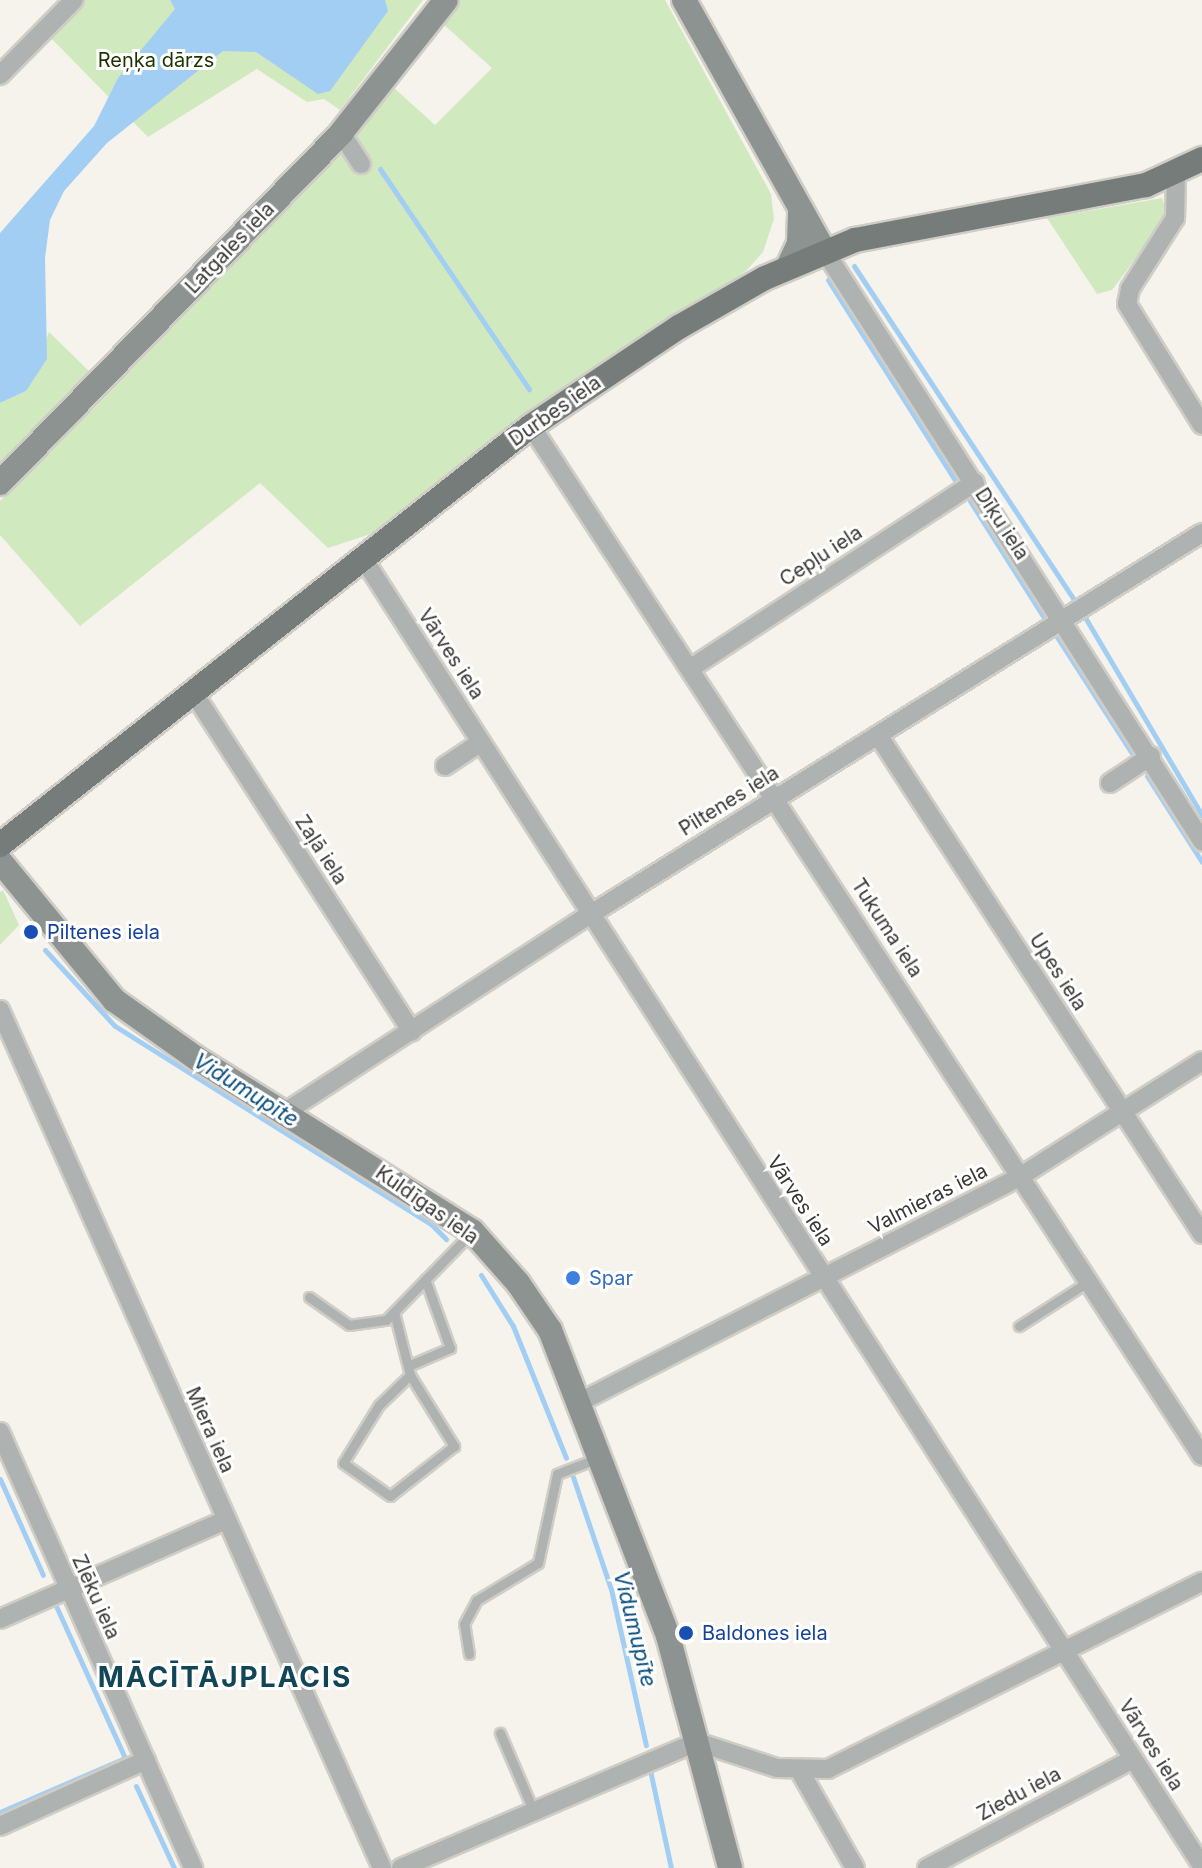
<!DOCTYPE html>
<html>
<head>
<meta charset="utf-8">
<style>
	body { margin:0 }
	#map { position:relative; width:1202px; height:1868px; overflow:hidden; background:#f5f3eb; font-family:Inter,sans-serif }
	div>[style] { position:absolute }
	.green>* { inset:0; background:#d1e9bf }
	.water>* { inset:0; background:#a3cef4 }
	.stream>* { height:5px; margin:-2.5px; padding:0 2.5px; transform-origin:2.5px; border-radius:2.5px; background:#a3cef4 }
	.roads { filter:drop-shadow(2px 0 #cfcdc6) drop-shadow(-2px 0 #cfcdc6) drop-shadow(0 2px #cfcdc6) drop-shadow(0 -2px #cfcdc6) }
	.lane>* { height:9px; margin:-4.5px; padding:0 4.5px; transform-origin:4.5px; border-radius:4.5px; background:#aeb2b1 }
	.street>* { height:18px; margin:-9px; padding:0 9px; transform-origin:9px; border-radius:9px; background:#aeb2b1 }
	.secondary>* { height:24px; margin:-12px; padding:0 12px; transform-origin:12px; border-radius:12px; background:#8d9391 }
	.primary>* { height:24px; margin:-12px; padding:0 12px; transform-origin:12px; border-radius:12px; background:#757c7a }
	.dots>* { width:22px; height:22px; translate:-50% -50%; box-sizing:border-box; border:4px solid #fff; border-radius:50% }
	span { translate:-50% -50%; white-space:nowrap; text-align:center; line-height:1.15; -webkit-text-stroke:6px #fff; paint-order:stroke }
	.park-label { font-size:20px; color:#1c3300 }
	.street-label { font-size:20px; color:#383734 }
	.transit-label { font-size:20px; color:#164399 }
	.left { translate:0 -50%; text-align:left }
	.shop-label { font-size:20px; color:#366cbe }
	.water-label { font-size:22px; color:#094e7d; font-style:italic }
	.district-label { font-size:28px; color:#124657; font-weight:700; letter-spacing:2px }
</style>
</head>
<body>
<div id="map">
	<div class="green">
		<i style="clip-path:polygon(81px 0,423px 0,340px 110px,324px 99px,307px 102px,257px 69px,148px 137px,47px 34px)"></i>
		<i style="clip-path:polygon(458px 0,665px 0,771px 194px,774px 219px,763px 252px,746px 271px,520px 419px,377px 532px,328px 548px,260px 483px,80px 626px,0 535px,0 501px,234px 263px,393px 87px,435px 125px,492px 68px,442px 23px)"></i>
		<i style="clip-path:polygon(1162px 198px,1167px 213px,1163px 222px,1112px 290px,1097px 294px,1047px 218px)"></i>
		<i style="clip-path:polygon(49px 332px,91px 373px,0 465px,0 403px,26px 391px)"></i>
		<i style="clip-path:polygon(3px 890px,19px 925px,0 945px,0 892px)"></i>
	</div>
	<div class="water">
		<i style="clip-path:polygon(170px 0,385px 0,388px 11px,330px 91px,318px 94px,256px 52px,223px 51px,107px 143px,64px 191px,50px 220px,45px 258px,47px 359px,26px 391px,0 403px,0 233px,94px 126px,118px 78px,175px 9px)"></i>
	</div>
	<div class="stream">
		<i style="left:380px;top:169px;width:266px;rotate:55.9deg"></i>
		<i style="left:854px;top:266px;width:401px;rotate:56.6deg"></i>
		<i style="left:828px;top:280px;width:237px;rotate:57.6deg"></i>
		<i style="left:970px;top:501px;width:136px;rotate:57.6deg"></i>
		<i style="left:1086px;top:619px;width:228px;rotate:59.4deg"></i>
		<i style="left:1057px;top:637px;width:137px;rotate:57.2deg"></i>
		<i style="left:1147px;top:776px;width:102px;rotate:57.4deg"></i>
		<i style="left:45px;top:950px;width:103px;rotate:47.4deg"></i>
		<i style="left:115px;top:1026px;width:374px;rotate:32.1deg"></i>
		<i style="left:432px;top:1225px;width:20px;rotate:45deg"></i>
		<i style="left:481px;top:1275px;width:60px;rotate:57.9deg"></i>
		<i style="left:513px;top:1326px;width:142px;rotate:68.1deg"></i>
		<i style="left:573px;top:1477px;width:118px;rotate:71.3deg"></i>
		<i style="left:611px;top:1589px;width:160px;rotate:77.4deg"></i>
		<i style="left:0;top:1479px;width:105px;rotate:65.9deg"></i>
		<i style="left:650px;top:1770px;width:100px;rotate:77.9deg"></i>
		<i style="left:136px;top:1786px;width:90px;rotate:65.1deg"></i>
		<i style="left:0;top:1812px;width:136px;rotate:-23.4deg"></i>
		<i style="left:125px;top:1758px;width:165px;rotate:-114.4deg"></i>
	</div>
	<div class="roads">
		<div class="lane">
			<i style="left:309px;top:1297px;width:49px;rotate:35deg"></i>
			<i style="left:349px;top:1325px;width:37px;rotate:-8deg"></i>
			<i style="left:386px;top:1320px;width:120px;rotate:-45.7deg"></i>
			<i style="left:394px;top:1312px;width:65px;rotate:75.7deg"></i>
			<i style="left:410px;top:1375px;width:84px;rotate:58.2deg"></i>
			<i style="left:454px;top:1446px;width:81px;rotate:142deg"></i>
			<i style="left:390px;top:1496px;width:57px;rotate:-144.9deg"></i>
			<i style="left:343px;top:1463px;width:68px;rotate:-58.2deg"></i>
			<i style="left:379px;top:1405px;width:43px;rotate:-44.1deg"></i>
			<i style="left:1019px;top:1326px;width:83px;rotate:-32.7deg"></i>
			<i style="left:408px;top:1366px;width:46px;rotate:-23.2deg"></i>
			<i style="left:450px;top:1348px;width:73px;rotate:-109.9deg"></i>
			<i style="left:469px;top:1654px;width:30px;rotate:-99deg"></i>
			<i style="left:464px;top:1624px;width:27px;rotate:-62deg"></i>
			<i style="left:477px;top:1600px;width:71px;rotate:-31.2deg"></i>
			<i style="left:538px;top:1563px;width:91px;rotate:-77.9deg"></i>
			<i style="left:557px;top:1474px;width:44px;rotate:-21.3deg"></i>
			<i style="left:500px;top:1733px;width:84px;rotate:66.8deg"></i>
		</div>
		<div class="street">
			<i style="left:0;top:75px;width:105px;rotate:-45.4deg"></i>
			<i style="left:341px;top:133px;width:37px;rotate:57deg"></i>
			<i style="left:1176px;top:175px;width:43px;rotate:91.3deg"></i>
			<i style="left:1175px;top:218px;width:84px;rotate:122.4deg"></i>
			<i style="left:1130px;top:289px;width:15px;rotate:101deg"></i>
			<i style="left:1127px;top:304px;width:142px;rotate:58.2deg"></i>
			<i style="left:824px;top:250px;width:702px;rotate:57.4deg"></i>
			<i style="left:531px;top:426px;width:1229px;rotate:56.92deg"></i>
			<i style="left:363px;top:558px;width:1554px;rotate:57.32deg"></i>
			<i style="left:691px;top:668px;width:339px;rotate:-33.2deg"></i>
			<i style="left:193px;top:692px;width:404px;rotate:57.2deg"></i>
			<i style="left:878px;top:735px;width:595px;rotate:57deg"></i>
			<i style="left:445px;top:766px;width:43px;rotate:-33.7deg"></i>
			<i style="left:1110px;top:783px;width:49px;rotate:-33.4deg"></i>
			<i style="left:0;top:1010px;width:939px;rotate:66deg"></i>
			<i style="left:284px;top:1113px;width:366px;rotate:-33deg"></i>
			<i style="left:591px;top:914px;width:720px;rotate:-31.95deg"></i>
			<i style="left:580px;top:1402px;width:496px;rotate:-27.1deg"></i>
			<i style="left:1021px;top:1176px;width:214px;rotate:-32.4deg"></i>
			<i style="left:0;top:1432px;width:477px;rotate:66.1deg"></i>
			<i style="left:0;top:1619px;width:247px;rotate:-23.7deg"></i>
			<i style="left:801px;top:1773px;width:109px;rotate:60.4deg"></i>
			<i style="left:0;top:1826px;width:160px;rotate:-24.3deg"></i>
			<i style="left:401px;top:1868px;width:322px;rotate:-23.1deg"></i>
			<i style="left:697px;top:1742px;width:84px;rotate:18deg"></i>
			<i style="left:777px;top:1768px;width:51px;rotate:1.1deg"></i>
			<i style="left:828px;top:1769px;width:418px;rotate:-26.6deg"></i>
			<i style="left:927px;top:1868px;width:233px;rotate:-27.9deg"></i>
		</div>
		<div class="secondary">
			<i style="left:684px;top:0;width:287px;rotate:60.8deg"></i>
			<i style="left:788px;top:267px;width:26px;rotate:-65deg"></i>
			<i style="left:799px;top:243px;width:33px;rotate:-88deg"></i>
			<i style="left:0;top:483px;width:489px;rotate:-45.7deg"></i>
			<i style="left:341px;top:133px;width:169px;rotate:-51.7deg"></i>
			<i style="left:0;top:861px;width:180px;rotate:50.6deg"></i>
			<i style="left:114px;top:1000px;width:100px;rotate:35.3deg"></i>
			<i style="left:196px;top:1058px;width:326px;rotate:32.1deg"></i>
			<i style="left:472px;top:1231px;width:69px;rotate:48.5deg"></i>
			<i style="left:518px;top:1283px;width:57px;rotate:55.8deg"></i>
			<i style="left:550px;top:1330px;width:328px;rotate:68.9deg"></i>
			<i style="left:668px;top:1636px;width:240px;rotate:75deg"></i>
		</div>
		<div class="primary">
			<i style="left:0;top:845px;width:676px;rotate:-38.28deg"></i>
			<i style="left:531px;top:426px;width:178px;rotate:-33.8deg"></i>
			<i style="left:679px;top:327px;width:99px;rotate:-29.7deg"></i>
			<i style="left:765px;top:278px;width:98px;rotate:-22.9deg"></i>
			<i style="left:855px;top:240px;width:296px;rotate:-10.7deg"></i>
			<i style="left:1146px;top:185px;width:62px;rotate:-24.9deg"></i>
		</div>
	</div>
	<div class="dots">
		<i style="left:31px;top:932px;background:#1a4fb4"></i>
		<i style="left:573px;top:1278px;background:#3f7fe0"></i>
		<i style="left:686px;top:1633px;background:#1a4fb4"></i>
	</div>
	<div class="park-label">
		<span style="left:156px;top:60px">Reņķa dārzs</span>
	</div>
	<div class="street-label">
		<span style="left:230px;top:248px;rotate:-46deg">Latgales iela</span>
		<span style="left:555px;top:411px;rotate:-35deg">Durbes iela</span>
		<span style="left:1002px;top:524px;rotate:57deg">Dīķu iela</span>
		<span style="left:821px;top:556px;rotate:-33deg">Cepļu iela</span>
		<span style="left:451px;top:654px;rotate:57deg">Vārves iela</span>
		<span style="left:729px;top:801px;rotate:-32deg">Piltenes iela</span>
		<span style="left:321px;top:850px;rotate:57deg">Zaļā iela</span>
		<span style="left:887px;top:928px;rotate:57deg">Tukuma iela</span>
		<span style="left:1058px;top:972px;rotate:57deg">Upes iela</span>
		<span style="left:928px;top:1199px;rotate:-27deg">Valmieras iela</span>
		<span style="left:800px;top:1201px;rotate:57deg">Vārves iela</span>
		<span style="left:427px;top:1205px;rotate:35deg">Kuldīgas iela</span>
		<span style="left:210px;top:1430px;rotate:66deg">Miera iela</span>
		<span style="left:96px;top:1597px;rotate:66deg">Zlēku iela</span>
		<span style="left:1151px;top:1745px;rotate:58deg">Vārves iela</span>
		<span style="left:1019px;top:1794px;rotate:-28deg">Ziedu iela</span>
	</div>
	<div class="transit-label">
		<span class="left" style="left:47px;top:932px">Piltenes iela</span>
		<span class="left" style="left:702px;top:1633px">Baldones iela</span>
	</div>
	<div class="shop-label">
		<span class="left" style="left:589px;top:1278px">Spar</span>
	</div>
	<div class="water-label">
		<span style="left:246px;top:1090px;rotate:32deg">Vidumupīte</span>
		<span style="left:635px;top:1629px;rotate:76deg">Vidumupīte</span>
	</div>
	<div class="district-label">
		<span style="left:225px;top:1677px">MĀCĪTĀJPLACIS</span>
	</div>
</div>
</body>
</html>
